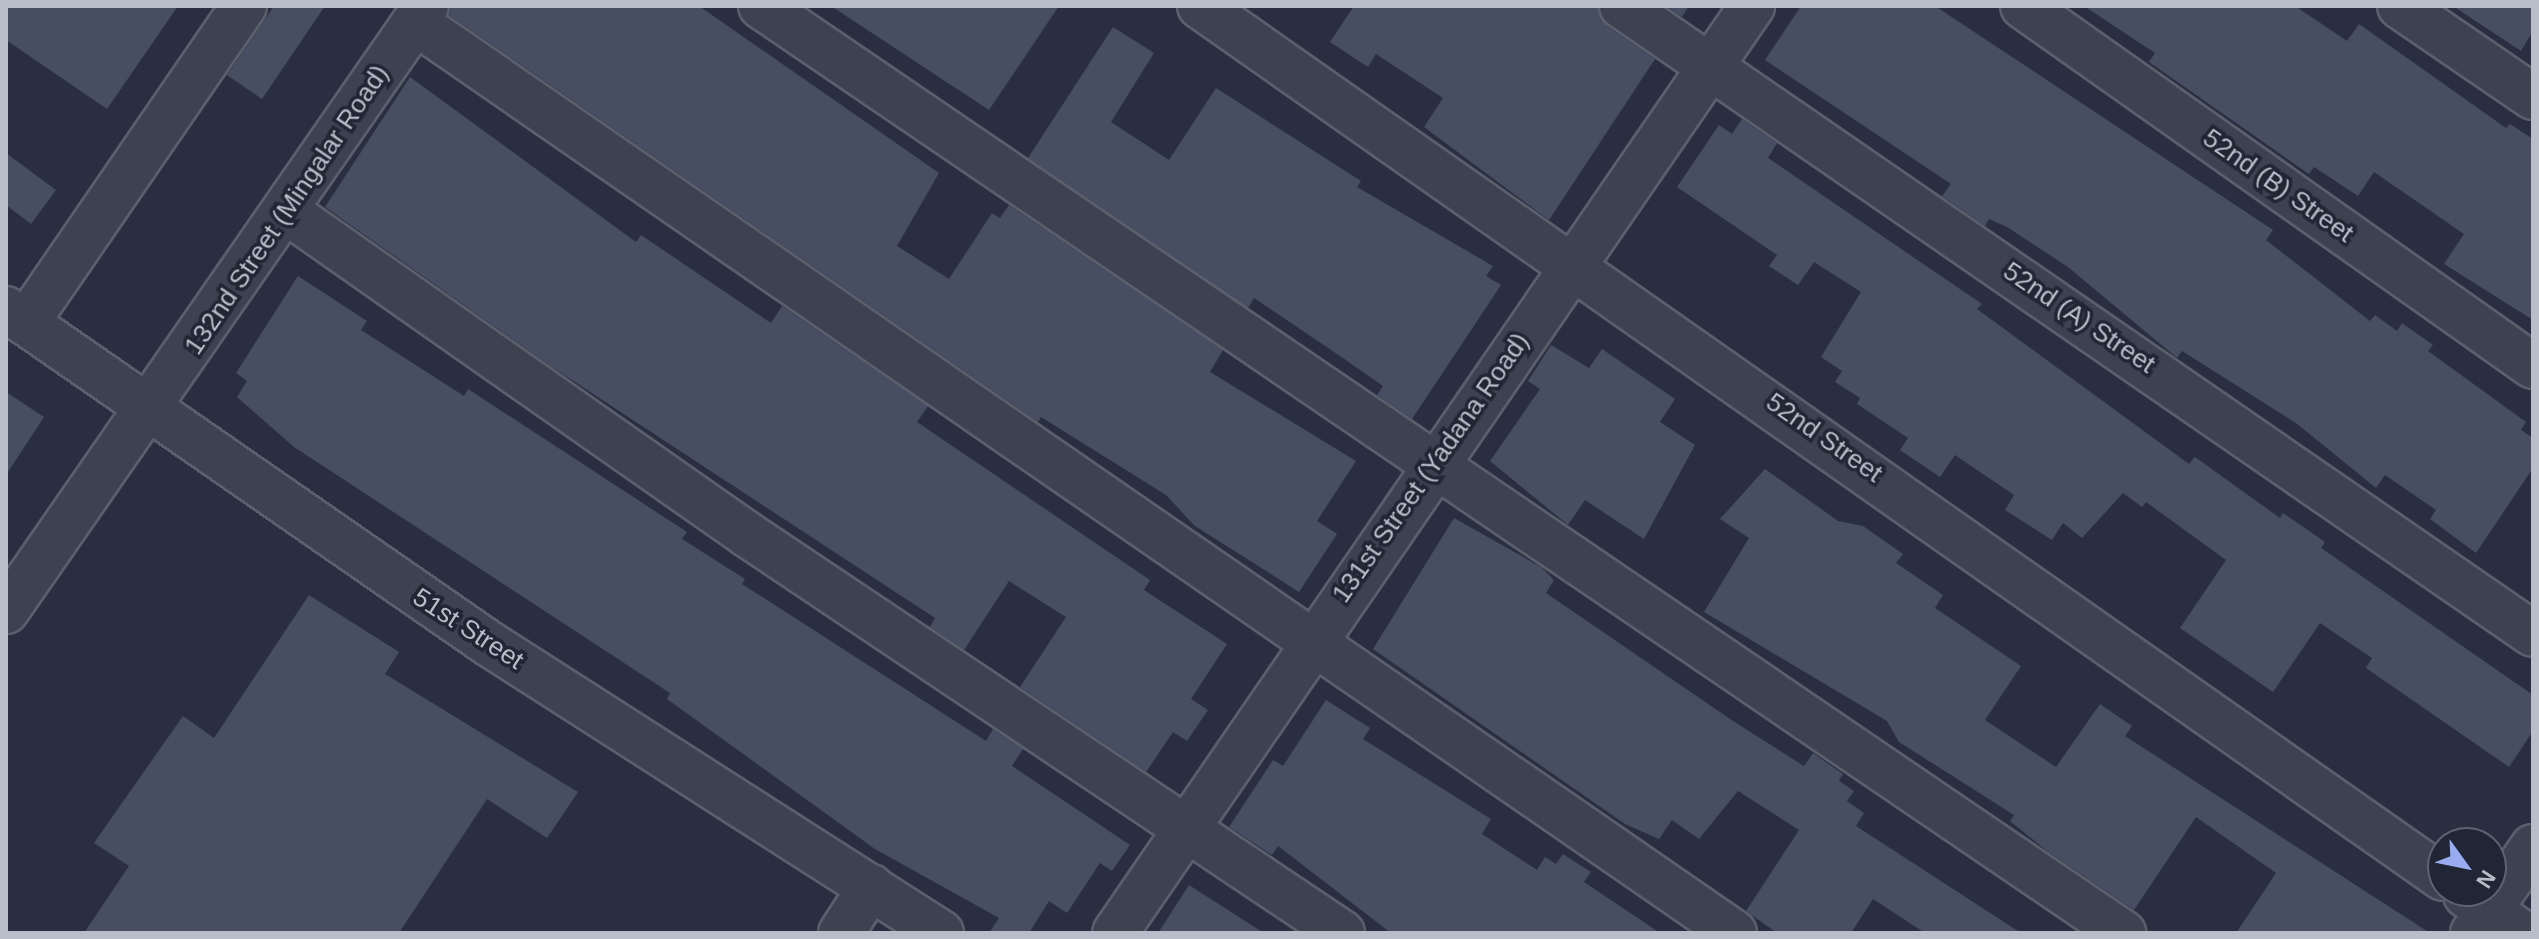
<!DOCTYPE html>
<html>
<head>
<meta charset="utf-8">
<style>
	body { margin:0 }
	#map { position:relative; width:2539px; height:939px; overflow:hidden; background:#292f40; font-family:Helvetica,sans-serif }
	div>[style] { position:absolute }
	.building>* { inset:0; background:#484e61 }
	.roads { filter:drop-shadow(2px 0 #5a5f6d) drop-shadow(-2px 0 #5a5f6d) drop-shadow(0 2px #5a5f6d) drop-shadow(0 -2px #5a5f6d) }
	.minor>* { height:44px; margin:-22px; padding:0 22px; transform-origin:22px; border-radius:22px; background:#3d4150 }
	span { translate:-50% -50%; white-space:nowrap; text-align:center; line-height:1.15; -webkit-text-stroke:7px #212635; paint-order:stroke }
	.street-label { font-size:26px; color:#b9bdca }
	.frame { position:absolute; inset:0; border:8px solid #b9bdca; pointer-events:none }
	.north { position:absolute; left:2427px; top:827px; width:80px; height:80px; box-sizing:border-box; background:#212635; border:2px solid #5e6271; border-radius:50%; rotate:123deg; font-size:22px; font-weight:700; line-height:32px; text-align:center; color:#b9bdca }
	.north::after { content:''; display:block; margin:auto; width:28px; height:36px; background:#99acef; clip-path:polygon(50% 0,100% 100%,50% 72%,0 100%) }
</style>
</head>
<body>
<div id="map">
	<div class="building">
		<i style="clip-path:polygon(6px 6px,178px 6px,107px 109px,6px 40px)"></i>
		<i style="clip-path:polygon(274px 6px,325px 6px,262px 99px,227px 75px)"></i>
		<i style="clip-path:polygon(451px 6px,699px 6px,939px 173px,897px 246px,949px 279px,992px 213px,1000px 218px,1009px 205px,1223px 350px,1210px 372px,1356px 461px,1317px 521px,1337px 534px,1299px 592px,1195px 526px,1166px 495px,1041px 417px,1038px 422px,449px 15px)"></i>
		<i style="clip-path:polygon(831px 6px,1059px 6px,989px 110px)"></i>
		<i style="clip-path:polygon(1354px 6px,1597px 6px,1607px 26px,1655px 59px,1549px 220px,1424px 127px,1443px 98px,1376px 54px,1368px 67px,1330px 42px)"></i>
		<i style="clip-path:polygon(1666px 6px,1689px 6px,1682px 17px)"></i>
		<i style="clip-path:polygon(1801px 6px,1935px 6px,2273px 230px,2266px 240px,2370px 321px,2375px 315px,2397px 331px,2402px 323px,2433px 345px,2428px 351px,2526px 422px,2521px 430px,2533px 438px,2533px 468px,2476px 553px,2430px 519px,2436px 510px,2385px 475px,2376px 488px,2296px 423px,2182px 351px,2177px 358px,2068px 267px,2007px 227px,1989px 219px,1985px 226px,1942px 196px,1951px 184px,1765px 60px)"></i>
		<i style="clip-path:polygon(2084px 6px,2295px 6px,2347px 41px,2359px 24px,2506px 128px,2510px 124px,2533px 139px,2533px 320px,2444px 264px,2464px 234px,2374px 172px,2358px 196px,2314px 167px,2309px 174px,2149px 62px,2155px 53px)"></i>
		<i style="clip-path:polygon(2453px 6px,2533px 6px,2533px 31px,2521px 51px)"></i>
		<i style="clip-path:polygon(1113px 27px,1154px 53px,1111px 122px,1169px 160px,1216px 88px,1361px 181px,1357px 187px,1493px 266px,1486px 276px,1501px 285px,1412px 419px,1377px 395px,1383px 386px,1340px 356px,1254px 298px,1248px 308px,1028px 158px)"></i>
		<i style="clip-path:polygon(410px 77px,636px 242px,641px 235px,771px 323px,782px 306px,928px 406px,917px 422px,1150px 580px,1144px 590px,1227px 644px,1191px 699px,1208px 710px,1187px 741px,1173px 732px,1146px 772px,1020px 687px,1066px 617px,1009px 581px,964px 650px,930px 627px,935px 618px,549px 365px,325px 207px)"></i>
		<i style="clip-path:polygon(1742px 119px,1777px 143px,1768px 158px,1982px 304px,1977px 309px,2189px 464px,2195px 457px,2280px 518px,2283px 513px,2325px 542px,2321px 548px,2533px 695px,2533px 731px,2509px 767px,2366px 668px,2372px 658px,2320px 623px,2273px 692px,2180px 628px,2226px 560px,2146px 502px,2142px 507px,2123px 493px,2082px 538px,2063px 523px,2052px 540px,2005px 510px,2014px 495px,1955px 455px,1940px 477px,1900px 450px,1908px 438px,1857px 404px,1860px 398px,1835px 382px,1842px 371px,1821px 357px,1861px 292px,1814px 262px,1798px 285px,1769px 266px,1777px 255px,1677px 187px,1719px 125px,1732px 134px)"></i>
		<i style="clip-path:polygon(6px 153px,56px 190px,31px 224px,6px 205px)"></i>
		<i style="clip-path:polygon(298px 276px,367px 321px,361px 330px,464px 396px,468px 389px,687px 532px,682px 539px,745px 579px,742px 584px,986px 741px,993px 729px,1023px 749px,1012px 766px,1130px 845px,1112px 871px,1100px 863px,1067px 913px,1049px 901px,1029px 933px,989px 933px,999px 918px,875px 849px,667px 699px,670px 693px,294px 447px,237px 397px,247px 381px,236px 373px)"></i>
		<i style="clip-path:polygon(1551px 345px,1589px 368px,1602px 349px,1675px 399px,1660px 422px,1695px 445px,1644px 539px,1585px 500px,1568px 525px,1490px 461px,1540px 389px,1528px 381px)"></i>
		<i style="clip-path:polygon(6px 392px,44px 417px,6px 475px)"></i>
		<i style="clip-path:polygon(1765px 469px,1838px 521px,1863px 526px,1903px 554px,1896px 563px,1943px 595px,1935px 608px,2021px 666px,1985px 720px,2056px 767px,2100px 704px,2132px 726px,2125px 736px,2430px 933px,2236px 933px,2276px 873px,2196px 817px,2134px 910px,2047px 851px,2010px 821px,2014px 815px,1899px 742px,1887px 721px,1704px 612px,1749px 538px,1720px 519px)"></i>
		<i style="clip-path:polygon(1454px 518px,1541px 567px,1554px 580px,1546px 593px,1733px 721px,1804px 766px,1813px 753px,1843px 774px,1839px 781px,1854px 791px,1847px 801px,1864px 813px,1856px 826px,2021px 933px,1925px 933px,1873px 899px,1851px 933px,1777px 933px,1746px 911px,1799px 830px,1738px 791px,1699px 839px,1672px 820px,1659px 839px,1625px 824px,1373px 649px)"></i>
		<i style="clip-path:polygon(309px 595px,399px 652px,385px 674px,578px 792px,547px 838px,487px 799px,399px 933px,84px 933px,129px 866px,94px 843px,183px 716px,214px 738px)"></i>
		<i style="clip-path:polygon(1326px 700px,1370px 728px,1363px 739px,1491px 819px,1482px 834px,1537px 870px,1545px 857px,1556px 864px,1563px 854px,1591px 872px,1584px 882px,1660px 933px,1391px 933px,1278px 846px,1272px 855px,1229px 827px,1273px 760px,1283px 766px)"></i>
		<i style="clip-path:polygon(1189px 885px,1264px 933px,1158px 933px)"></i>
	</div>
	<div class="roads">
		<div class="minor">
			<i style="left:761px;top:6px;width:1648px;rotate:34.24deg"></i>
			<i style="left:1200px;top:6px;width:1518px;rotate:35.05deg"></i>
			<i style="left:1622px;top:6px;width:1106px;rotate:34.58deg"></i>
			<i style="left:2023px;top:6px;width:624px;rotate:35.22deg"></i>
			<i style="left:2400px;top:6px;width:161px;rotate:34.4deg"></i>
			<i style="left:415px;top:22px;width:1603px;rotate:34.63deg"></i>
			<i style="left:286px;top:211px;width:564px;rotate:35.04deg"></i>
			<i style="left:748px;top:535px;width:715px;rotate:33.82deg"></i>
			<i style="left:6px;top:309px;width:586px;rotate:34.72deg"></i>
			<i style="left:488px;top:643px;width:538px;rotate:32.63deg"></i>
			<i style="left:26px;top:323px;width:385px;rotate:-55.5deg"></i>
			<i style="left:6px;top:611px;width:736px;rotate:-55.23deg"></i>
			<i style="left:2466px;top:895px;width:68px;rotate:34.2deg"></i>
			<i style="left:841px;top:933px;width:55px;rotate:-56.9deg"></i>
			<i style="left:1115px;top:933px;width:1125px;rotate:-55.5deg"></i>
			<i style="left:2473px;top:933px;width:105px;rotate:-55.1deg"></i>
		</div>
	</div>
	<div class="street-label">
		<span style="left:2278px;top:186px;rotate:35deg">52nd (B) Street</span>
		<span style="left:287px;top:210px;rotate:-56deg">132nd Street (Mingalar Road)</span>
		<span style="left:2079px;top:318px;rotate:34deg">52nd (A) Street</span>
		<span style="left:1824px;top:438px;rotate:35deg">52nd Street</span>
		<span style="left:1431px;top:468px;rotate:-55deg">131st Street (Yadana Road)</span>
		<span style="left:468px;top:629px;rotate:33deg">51st Street</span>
	</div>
	<div class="frame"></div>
	<div class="north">N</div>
</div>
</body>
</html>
